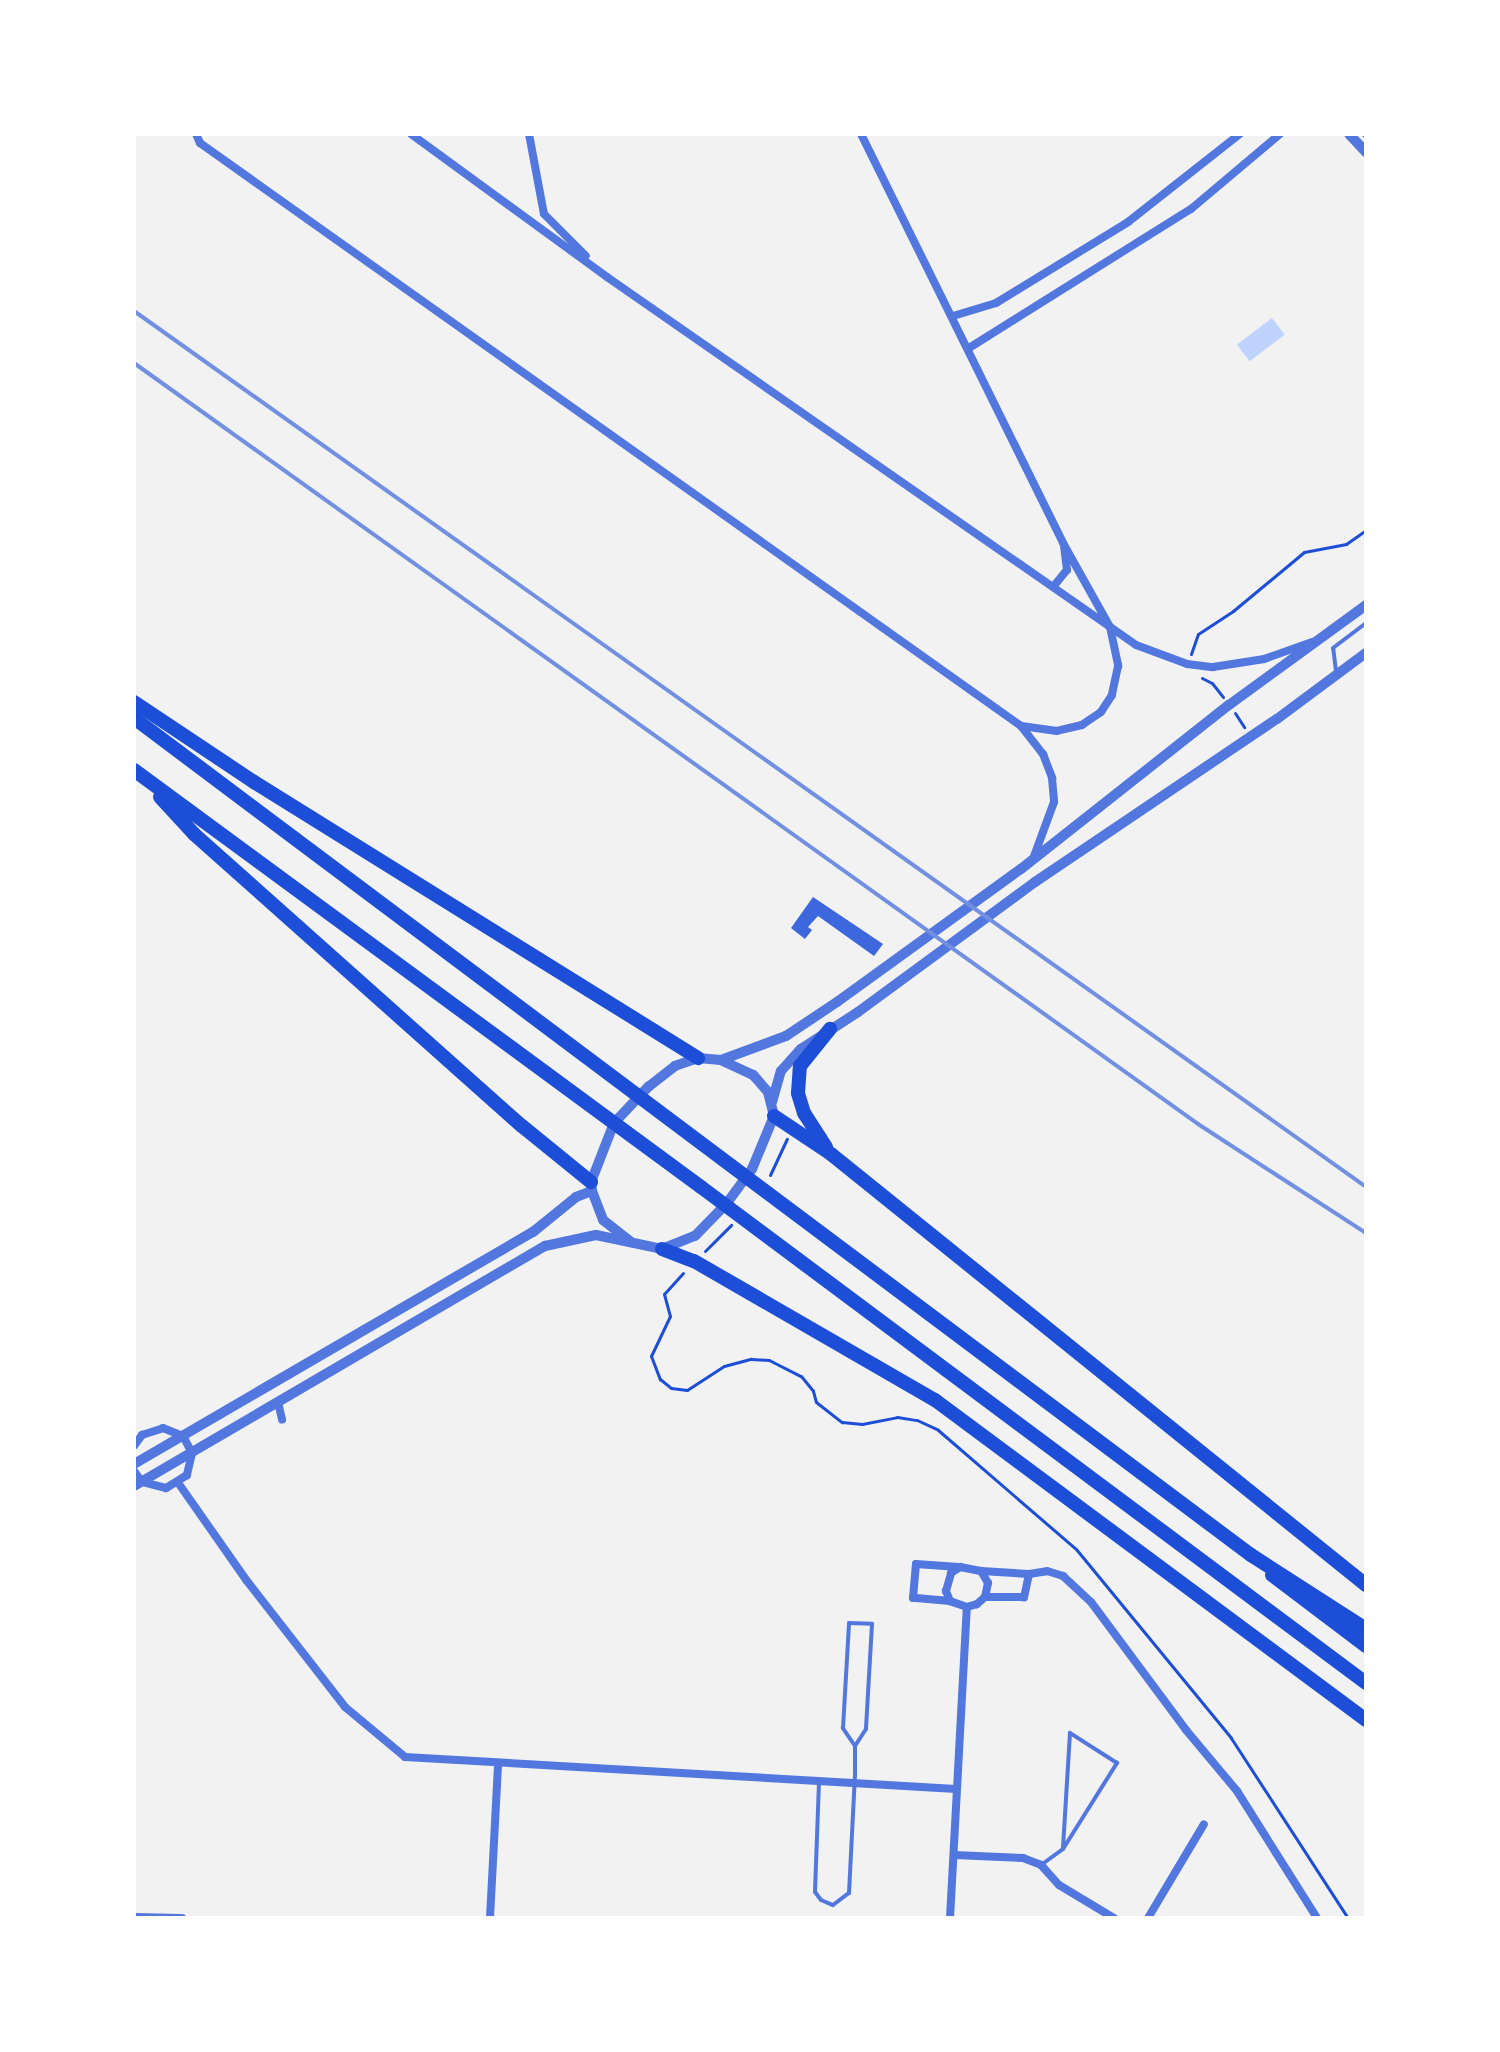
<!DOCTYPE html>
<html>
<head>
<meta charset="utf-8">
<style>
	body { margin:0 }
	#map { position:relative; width:1500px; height:2052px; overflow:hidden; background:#f2f2f2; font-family:"DejaVu Sans",sans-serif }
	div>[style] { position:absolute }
	.water>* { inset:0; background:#bfd3fe; transform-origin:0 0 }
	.building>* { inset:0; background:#3d67dc }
	.path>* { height:3px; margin:-1.5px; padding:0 1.5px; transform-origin:1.5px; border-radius:1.5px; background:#1d4ed8 }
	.service>* { height:4px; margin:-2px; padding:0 2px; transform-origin:2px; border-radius:2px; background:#5277de }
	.minor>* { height:8px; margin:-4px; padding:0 4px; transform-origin:4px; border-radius:4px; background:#5277de }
	.tertiary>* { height:10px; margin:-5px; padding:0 5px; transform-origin:5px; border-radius:5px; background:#5277de }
	.motorway>* { height:14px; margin:-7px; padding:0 7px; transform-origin:7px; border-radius:7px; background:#1d4ed8 }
	.rail>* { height:4px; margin:-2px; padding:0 2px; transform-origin:2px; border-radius:2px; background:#7290e2 }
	span { translate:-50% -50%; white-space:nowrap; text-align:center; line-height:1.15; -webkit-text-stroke:6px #fff; paint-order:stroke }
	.frame { position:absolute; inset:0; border:136px solid #fff; pointer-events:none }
</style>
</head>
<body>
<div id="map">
	<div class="water">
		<i style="left:1272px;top:318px;width:21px;height:44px;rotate:53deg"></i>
	</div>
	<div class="building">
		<i style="clip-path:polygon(813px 897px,883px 944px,874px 956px,818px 916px,808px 927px,812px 930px,805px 939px,791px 928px)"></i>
	</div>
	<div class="path">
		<i style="left:1191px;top:654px;width:21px;rotate:-71deg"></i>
		<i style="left:1198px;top:634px;width:42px;rotate:-33.3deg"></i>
		<i style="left:1233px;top:611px;width:92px;rotate:-39.7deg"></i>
		<i style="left:1304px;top:552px;width:43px;rotate:-10.8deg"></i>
		<i style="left:1346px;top:544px;width:24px;rotate:-35deg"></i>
		<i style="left:1202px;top:678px;width:11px;rotate:27deg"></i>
		<i style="left:1212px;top:683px;width:18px;rotate:52deg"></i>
		<i style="left:1235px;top:713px;width:17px;rotate:57deg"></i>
		<i style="left:770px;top:1175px;width:40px;rotate:-65deg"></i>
		<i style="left:705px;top:1251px;width:37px;rotate:-45deg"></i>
		<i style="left:683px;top:1273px;width:28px;rotate:132deg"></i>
		<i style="left:664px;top:1294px;width:23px;rotate:75deg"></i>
		<i style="left:670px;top:1316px;width:44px;rotate:115.4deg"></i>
		<i style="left:651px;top:1356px;width:25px;rotate:69deg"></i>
		<i style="left:660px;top:1379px;width:14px;rotate:39deg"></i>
		<i style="left:671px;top:1388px;width:16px;rotate:7deg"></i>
		<i style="left:687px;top:1390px;width:44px;rotate:-33deg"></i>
		<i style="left:724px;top:1366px;width:28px;rotate:-15deg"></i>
		<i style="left:751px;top:1359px;width:18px;rotate:3deg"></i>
		<i style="left:769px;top:1360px;width:36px;rotate:27deg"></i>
		<i style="left:801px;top:1376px;width:19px;rotate:51deg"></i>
		<i style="left:813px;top:1391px;width:11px;rotate:75deg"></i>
		<i style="left:816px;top:1402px;width:33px;rotate:38deg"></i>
		<i style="left:842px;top:1422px;width:20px;rotate:6deg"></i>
		<i style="left:862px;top:1424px;width:36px;rotate:-11deg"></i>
		<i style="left:897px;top:1417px;width:20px;rotate:9deg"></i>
		<i style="left:917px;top:1420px;width:23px;rotate:25deg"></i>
		<i style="left:938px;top:1430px;width:182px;rotate:40.8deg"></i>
		<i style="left:1076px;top:1549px;width:244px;rotate:50.6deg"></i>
		<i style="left:1231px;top:1738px;width:215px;rotate:57deg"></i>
	</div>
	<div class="service">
		<i style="left:1363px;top:134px;width:4px;rotate:45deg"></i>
		<i style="left:1336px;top:671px;width:23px;rotate:-97deg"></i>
		<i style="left:1333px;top:648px;width:41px;rotate:-37.1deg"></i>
		<i style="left:819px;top:1782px;width:110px;rotate:92.1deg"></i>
		<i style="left:815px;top:1892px;width:10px;rotate:53deg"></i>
		<i style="left:821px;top:1900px;width:13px;rotate:23deg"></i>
		<i style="left:833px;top:1905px;width:20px;rotate:-37deg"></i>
		<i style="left:849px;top:1893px;width:119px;rotate:-87.1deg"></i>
		<i style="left:855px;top:1774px;width:28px;rotate:-90deg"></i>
		<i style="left:855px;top:1746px;width:22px;rotate:-124deg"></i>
		<i style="left:843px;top:1728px;width:105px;rotate:-86.7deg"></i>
		<i style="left:849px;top:1623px;width:23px;rotate:2deg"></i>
		<i style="left:872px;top:1624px;width:105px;rotate:93.3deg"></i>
		<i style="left:866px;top:1729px;width:20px;rotate:123deg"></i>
		<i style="left:1041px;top:1865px;width:27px;rotate:-36deg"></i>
		<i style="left:1063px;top:1849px;width:102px;rotate:-57.9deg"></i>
		<i style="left:1117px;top:1763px;width:56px;rotate:-147.4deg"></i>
		<i style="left:1070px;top:1733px;width:116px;rotate:93.5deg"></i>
	</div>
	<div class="minor">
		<i style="left:196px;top:134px;width:10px;rotate:66deg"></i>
		<i style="left:200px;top:143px;width:1007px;rotate:35.38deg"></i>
		<i style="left:1021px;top:726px;width:36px;rotate:52deg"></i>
		<i style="left:1043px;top:754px;width:26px;rotate:69deg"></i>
		<i style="left:1052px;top:778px;width:24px;rotate:85deg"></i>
		<i style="left:1054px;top:802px;width:61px;rotate:110.2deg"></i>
		<i style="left:411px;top:134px;width:243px;rotate:36.1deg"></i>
		<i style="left:607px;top:277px;width:644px;rotate:34.82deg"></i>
		<i style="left:1136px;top:645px;width:54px;rotate:20.4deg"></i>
		<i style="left:1187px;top:664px;width:26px;rotate:7deg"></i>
		<i style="left:1213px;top:667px;width:52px;rotate:-8.9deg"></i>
		<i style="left:1264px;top:659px;width:51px;rotate:-19.5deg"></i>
		<i style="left:529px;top:134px;width:81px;rotate:79.4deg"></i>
		<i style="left:544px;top:214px;width:59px;rotate:45deg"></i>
		<i style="left:861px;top:134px;width:456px;rotate:63.7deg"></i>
		<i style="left:1063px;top:543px;width:96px;rotate:60.8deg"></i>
		<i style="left:1110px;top:627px;width:40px;rotate:78deg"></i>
		<i style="left:1118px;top:666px;width:30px;rotate:102deg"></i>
		<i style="left:1112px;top:695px;width:20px;rotate:123deg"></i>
		<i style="left:1101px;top:712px;width:23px;rotate:146deg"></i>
		<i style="left:1082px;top:725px;width:26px;rotate:167deg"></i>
		<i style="left:1057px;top:731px;width:36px;rotate:-172deg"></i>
		<i style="left:953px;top:316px;width:45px;rotate:-16.8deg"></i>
		<i style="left:996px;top:303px;width:155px;rotate:-31.5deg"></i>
		<i style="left:1128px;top:222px;width:142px;rotate:-38.2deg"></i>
		<i style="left:969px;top:348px;width:262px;rotate:-32.1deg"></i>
		<i style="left:1191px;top:209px;width:116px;rotate:-40.1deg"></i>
		<i style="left:1053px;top:587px;width:22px;rotate:-51deg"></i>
		<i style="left:1067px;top:570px;width:23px;rotate:-97deg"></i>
		<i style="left:278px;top:1402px;width:18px;rotate:77deg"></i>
		<i style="left:134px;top:1446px;width:14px;rotate:-54deg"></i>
		<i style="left:142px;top:1435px;width:22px;rotate:-18deg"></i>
		<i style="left:163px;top:1428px;width:22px;rotate:22deg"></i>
		<i style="left:183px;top:1436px;width:19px;rotate:62deg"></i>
		<i style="left:192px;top:1453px;width:23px;rotate:103deg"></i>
		<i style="left:187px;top:1475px;width:25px;rotate:148deg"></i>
		<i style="left:166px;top:1488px;width:25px;rotate:-166deg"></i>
		<i style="left:142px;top:1482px;width:14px;rotate:-126deg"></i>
		<i style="left:179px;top:1484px;width:118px;rotate:55deg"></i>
		<i style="left:247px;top:1581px;width:160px;rotate:52.1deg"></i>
		<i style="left:345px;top:1707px;width:78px;rotate:39.8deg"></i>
		<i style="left:405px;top:1757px;width:552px;rotate:3.32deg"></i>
		<i style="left:981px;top:1571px;width:48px;rotate:3.6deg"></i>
		<i style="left:1029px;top:1574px;width:24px;rotate:102deg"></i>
		<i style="left:1024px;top:1597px;width:39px;rotate:180deg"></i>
		<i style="left:985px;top:1597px;width:11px;rotate:139deg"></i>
		<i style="left:977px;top:1604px;width:10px;rotate:163deg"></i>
		<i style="left:967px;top:1607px;width:18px;rotate:-161deg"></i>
		<i style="left:950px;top:1601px;width:11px;rotate:-112deg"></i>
		<i style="left:946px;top:1591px;width:19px;rotate:-74deg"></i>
		<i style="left:951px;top:1573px;width:11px;rotate:-34deg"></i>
		<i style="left:960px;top:1567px;width:21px;rotate:11deg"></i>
		<i style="left:981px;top:1571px;width:14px;rotate:60deg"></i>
		<i style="left:988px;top:1583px;width:14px;rotate:102deg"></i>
		<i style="left:1029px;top:1574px;width:18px;rotate:-9deg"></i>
		<i style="left:1047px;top:1571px;width:17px;rotate:17deg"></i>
		<i style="left:1063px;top:1576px;width:38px;rotate:43deg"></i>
		<i style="left:1091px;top:1602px;width:159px;rotate:53.4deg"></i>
		<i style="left:1186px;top:1730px;width:80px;rotate:50.1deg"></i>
		<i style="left:1237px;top:1791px;width:150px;rotate:57.8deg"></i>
		<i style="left:950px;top:1601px;width:37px;rotate:-175deg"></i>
		<i style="left:913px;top:1598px;width:34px;rotate:-85deg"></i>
		<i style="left:916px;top:1564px;width:43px;rotate:4deg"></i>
		<i style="left:954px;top:1855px;width:69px;rotate:2.5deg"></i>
		<i style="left:1023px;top:1858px;width:19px;rotate:21deg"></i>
		<i style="left:1041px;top:1865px;width:27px;rotate:48deg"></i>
		<i style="left:1059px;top:1885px;width:64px;rotate:31deg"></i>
		<i style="left:134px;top:1917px;width:48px;rotate:1.2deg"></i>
		<i style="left:490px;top:1918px;width:153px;rotate:-87deg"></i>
		<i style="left:950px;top:1918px;width:311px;rotate:-86.9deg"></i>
		<i style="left:1148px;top:1918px;width:109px;rotate:-59.2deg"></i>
	</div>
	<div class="tertiary">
		<i style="left:1349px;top:134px;width:25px;rotate:47deg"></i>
		<i style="left:721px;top:1060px;width:69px;rotate:-20.3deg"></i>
		<i style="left:786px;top:1036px;width:61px;rotate:-33.7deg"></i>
		<i style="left:837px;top:1002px;width:227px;rotate:-35.9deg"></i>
		<i style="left:1021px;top:869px;width:265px;rotate:-38.3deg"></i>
		<i style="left:1229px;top:705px;width:170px;rotate:-36.1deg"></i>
		<i style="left:772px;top:1102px;width:32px;rotate:-74deg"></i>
		<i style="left:781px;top:1071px;width:30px;rotate:-48deg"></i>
		<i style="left:801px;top:1049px;width:68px;rotate:-33deg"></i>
		<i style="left:858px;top:1012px;width:220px;rotate:-36.3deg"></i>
		<i style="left:1035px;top:882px;width:292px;rotate:-34deg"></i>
		<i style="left:1277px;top:719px;width:111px;rotate:-36.6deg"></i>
		<i style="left:134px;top:1464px;width:462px;rotate:-30.2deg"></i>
		<i style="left:533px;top:1232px;width:55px;rotate:-39.1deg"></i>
		<i style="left:576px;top:1197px;width:17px;rotate:-21deg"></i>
		<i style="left:134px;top:1486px;width:476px;rotate:-30.3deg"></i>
		<i style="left:545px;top:1246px;width:52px;rotate:-12.2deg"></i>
		<i style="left:596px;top:1235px;width:67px;rotate:12deg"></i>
		<i style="left:662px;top:1249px;width:35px;rotate:-22deg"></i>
		<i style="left:695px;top:1236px;width:46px;rotate:-45.9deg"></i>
		<i style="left:727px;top:1203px;width:42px;rotate:-53.7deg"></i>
		<i style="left:752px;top:1169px;width:57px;rotate:-67.5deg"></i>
		<i style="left:774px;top:1116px;width:25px;rotate:-104deg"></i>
		<i style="left:768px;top:1092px;width:23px;rotate:-131deg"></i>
		<i style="left:753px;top:1075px;width:35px;rotate:-155deg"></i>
		<i style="left:721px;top:1060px;width:23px;rotate:-175deg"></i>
		<i style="left:698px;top:1058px;width:24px;rotate:161deg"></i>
		<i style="left:675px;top:1066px;width:33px;rotate:142deg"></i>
		<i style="left:649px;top:1086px;width:51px;rotate:133.4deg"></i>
		<i style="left:614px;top:1123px;width:63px;rotate:111.3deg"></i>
		<i style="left:591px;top:1182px;width:9px;rotate:84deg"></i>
		<i style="left:592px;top:1191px;width:31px;rotate:69deg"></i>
		<i style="left:603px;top:1220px;width:36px;rotate:38deg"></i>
	</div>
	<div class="motorway">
		<i style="left:134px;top:702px;width:144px;rotate:33.7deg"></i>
		<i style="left:254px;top:782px;width:523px;rotate:31.87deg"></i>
		<i style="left:134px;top:718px;width:1396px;rotate:36.85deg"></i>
		<i style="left:1251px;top:1555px;width:137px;rotate:32.8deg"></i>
		<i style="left:134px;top:770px;width:704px;rotate:36.33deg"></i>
		<i style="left:701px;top:1187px;width:830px;rotate:36.72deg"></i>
		<i style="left:160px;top:797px;width:50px;rotate:47.4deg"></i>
		<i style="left:194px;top:834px;width:439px;rotate:41.7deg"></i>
		<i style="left:522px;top:1126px;width:89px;rotate:39.1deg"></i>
		<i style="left:774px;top:1116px;width:69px;rotate:33.7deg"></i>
		<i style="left:831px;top:1154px;width:687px;rotate:38.86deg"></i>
		<i style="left:826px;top:1147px;width:40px;rotate:-122.9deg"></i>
		<i style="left:804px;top:1113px;width:21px;rotate:-107deg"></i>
		<i style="left:798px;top:1093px;width:27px;rotate:-86deg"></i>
		<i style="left:800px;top:1066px;width:48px;rotate:-51deg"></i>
		<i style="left:662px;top:1249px;width:34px;rotate:21deg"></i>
		<i style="left:694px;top:1261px;width:278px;rotate:30deg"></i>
		<i style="left:935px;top:1400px;width:537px;rotate:36.59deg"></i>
		<i style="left:1272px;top:1575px;width:118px;rotate:37.1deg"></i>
	</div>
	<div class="rail">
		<i style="left:134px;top:311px;width:1512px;rotate:35.41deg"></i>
		<i style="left:134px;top:363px;width:1308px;rotate:35.57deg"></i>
		<i style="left:1198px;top:1124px;width:200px;rotate:33deg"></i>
	</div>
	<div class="frame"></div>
</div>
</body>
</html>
